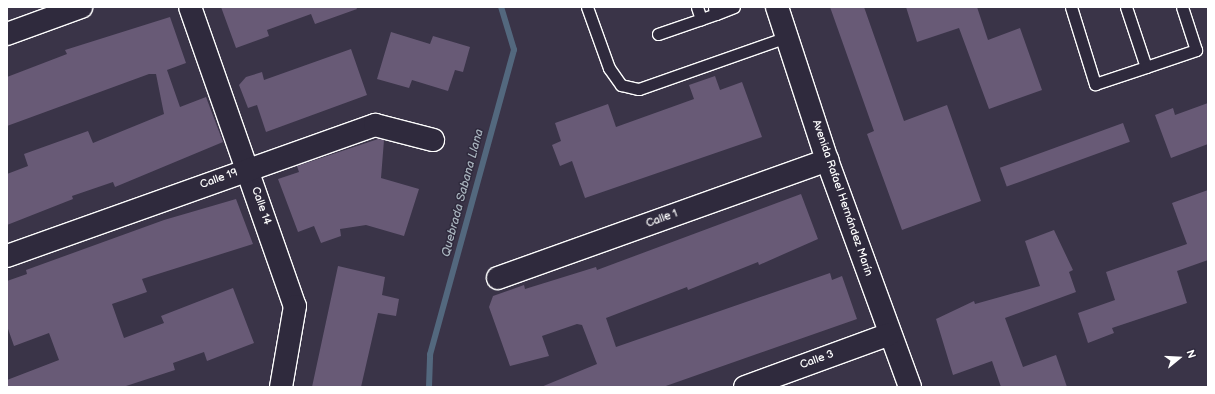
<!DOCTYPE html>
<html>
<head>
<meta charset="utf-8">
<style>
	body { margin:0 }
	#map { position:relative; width:1215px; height:394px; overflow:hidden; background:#3a3448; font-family:"Balsamiq Sans",sans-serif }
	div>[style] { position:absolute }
	.stream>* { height:5.5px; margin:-2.75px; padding:0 2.75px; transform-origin:2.75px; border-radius:2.75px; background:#53687e }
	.building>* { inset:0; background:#685a76; transform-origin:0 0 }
	.roads { filter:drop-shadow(1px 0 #fff) drop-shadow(-1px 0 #fff) drop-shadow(0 1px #fff) drop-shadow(0 -1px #fff) }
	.lane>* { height:11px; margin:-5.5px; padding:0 5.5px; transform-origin:5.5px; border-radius:5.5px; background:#2f2a3d }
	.street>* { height:22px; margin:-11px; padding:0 11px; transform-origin:11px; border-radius:11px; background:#2f2a3d }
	span { translate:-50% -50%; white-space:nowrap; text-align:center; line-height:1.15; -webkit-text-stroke:3px #2f2a3d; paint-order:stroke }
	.street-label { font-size:11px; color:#fff }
	.water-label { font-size:12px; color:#a9b4be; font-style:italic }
	.frame { position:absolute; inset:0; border:8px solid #fff; pointer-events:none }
	.north { position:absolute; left:1159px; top:338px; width:40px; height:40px; -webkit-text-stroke:3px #2f2a3d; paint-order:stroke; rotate:72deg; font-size:11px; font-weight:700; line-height:16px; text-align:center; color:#fff }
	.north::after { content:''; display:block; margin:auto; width:14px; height:18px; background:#fff; clip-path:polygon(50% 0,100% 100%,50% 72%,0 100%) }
</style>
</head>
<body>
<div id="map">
	<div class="stream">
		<i style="left:429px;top:387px;width:32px;rotate:-88deg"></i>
		<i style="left:430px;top:355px;width:316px;rotate:-74.6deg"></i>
		<i style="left:514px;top:50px;width:45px;rotate:-106.8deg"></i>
	</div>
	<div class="building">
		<i style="clip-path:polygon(221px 7px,356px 7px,357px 9px,315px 24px,311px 14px,267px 30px,269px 36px,236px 48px)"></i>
		<i style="clip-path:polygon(830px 7px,864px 7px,904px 121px,947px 105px,981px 201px,902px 230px,867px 134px,874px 131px)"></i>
		<i style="clip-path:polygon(906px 7px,977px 7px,988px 40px,1020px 28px,1042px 90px,989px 109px,959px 28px,917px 42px)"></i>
		<i style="clip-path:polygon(170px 17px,186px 63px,167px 70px,180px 107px,206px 97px,223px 142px,115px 187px,113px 182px,72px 196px,73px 199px,7px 225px,7px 174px,28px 166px,24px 154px,88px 131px,93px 143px,164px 114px,156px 74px,149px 74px,7px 126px,7px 77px,67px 54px,65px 50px)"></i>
		<i style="clip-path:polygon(391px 32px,430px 44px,433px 36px,470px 47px,463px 72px,455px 70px,448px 91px,412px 80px,409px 88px,377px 79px)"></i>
		<i style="clip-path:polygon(351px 49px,367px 95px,266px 132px,257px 105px,248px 108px,239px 85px,246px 77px,262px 72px,264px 80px)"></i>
		<i style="clip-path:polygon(715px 76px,720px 90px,742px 82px,762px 137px,585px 198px,572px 161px,560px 166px,552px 145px,561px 141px,555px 123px,608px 104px,616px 127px,694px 99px,689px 85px)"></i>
		<i style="clip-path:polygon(1208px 103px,1208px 144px,1171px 158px,1155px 115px,1173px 108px,1175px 115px)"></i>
		<i style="left:1123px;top:123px;width:20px;height:131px;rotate:70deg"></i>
		<i style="clip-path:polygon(378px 139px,384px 140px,381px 178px,419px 189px,404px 236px,366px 225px,340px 229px,341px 236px,321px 243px,314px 226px,298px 232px,278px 179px,299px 172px,297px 166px)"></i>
		<i style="clip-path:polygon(1208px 190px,1208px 260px,1177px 271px,1187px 303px,1112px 328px,1114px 333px,1088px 343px,1078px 313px,1115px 300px,1106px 272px,1187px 244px,1172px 203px)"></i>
		<i style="clip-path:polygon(801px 194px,818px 239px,759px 265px,758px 262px,688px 290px,687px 287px,606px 318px,616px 347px,830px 273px,832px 280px,842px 276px,857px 319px,663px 387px,541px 387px,597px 364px,582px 325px,577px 324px,542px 336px,549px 356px,510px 366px,489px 307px,493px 296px,524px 285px,525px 289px,596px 267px,597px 270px)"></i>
		<i style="clip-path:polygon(236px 199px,253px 244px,142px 279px,147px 292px,112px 304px,124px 338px,164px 323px,161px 316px,233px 288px,254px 343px,207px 361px,204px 352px,173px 363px,175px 370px,123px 387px,7px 387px,7px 380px,59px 360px,49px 333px,14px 346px,7px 326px,7px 281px,27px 274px,26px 270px,164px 220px)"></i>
		<i style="clip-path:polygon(1054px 230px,1073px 270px,1069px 272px,1076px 292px,1005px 318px,1023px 367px,1056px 355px,1067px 387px,1001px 387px,992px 361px,953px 375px,936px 319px,974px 301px,975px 304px,1040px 286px,1025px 241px)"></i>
		<i style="clip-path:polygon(338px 266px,385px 277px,382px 295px,399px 299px,396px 316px,378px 313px,361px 387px,312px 387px)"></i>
	</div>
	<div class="roads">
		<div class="lane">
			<i style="left:587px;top:7px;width:65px;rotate:70.2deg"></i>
			<i style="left:609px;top:68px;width:21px;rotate:55deg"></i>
			<i style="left:621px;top:85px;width:18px;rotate:13deg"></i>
			<i style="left:639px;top:89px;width:157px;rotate:-19.4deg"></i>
			<i style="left:697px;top:7px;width:13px;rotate:72deg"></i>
			<i style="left:1071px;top:7px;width:81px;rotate:72.7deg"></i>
			<i style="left:1095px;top:84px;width:54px;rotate:-18.4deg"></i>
			<i style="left:1126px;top:7px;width:63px;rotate:71.6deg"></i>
			<i style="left:1146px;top:67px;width:53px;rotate:-18.8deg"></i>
			<i style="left:1196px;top:50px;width:45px;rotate:-108deg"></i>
			<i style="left:714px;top:8px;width:6px;rotate:72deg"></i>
			<i style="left:716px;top:14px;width:19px;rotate:-21deg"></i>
			<i style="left:658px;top:34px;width:61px;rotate:-19deg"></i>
		</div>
		<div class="street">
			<i style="left:190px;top:7px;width:317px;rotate:70.7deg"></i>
			<i style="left:295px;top:306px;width:82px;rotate:99.8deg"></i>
			<i style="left:777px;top:7px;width:161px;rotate:71.9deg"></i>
			<i style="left:827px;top:160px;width:242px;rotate:69.9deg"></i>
			<i style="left:7px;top:34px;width:79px;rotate:-20deg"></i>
			<i style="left:7px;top:256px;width:391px;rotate:-19.6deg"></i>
			<i style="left:375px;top:125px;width:60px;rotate:14.5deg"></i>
			<i style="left:498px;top:278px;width:350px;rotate:-19.7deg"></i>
			<i style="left:745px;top:387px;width:154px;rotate:-20.1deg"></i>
		</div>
	</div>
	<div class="street-label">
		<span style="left:219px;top:179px;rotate:-20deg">Calle 19</span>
		<span style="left:842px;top:198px;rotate:71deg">Avenida Rafael Hernández Marín</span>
		<span style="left:261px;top:206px;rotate:71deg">Calle 14</span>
		<span style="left:662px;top:219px;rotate:-20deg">Calle 1</span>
		<span style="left:817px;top:360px;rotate:-20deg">Calle 3</span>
	</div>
	<div class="water-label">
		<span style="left:463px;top:193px;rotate:-75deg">Quebrada Sabana Llana</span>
	</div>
	<div class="frame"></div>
	<div class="north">N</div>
</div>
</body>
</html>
